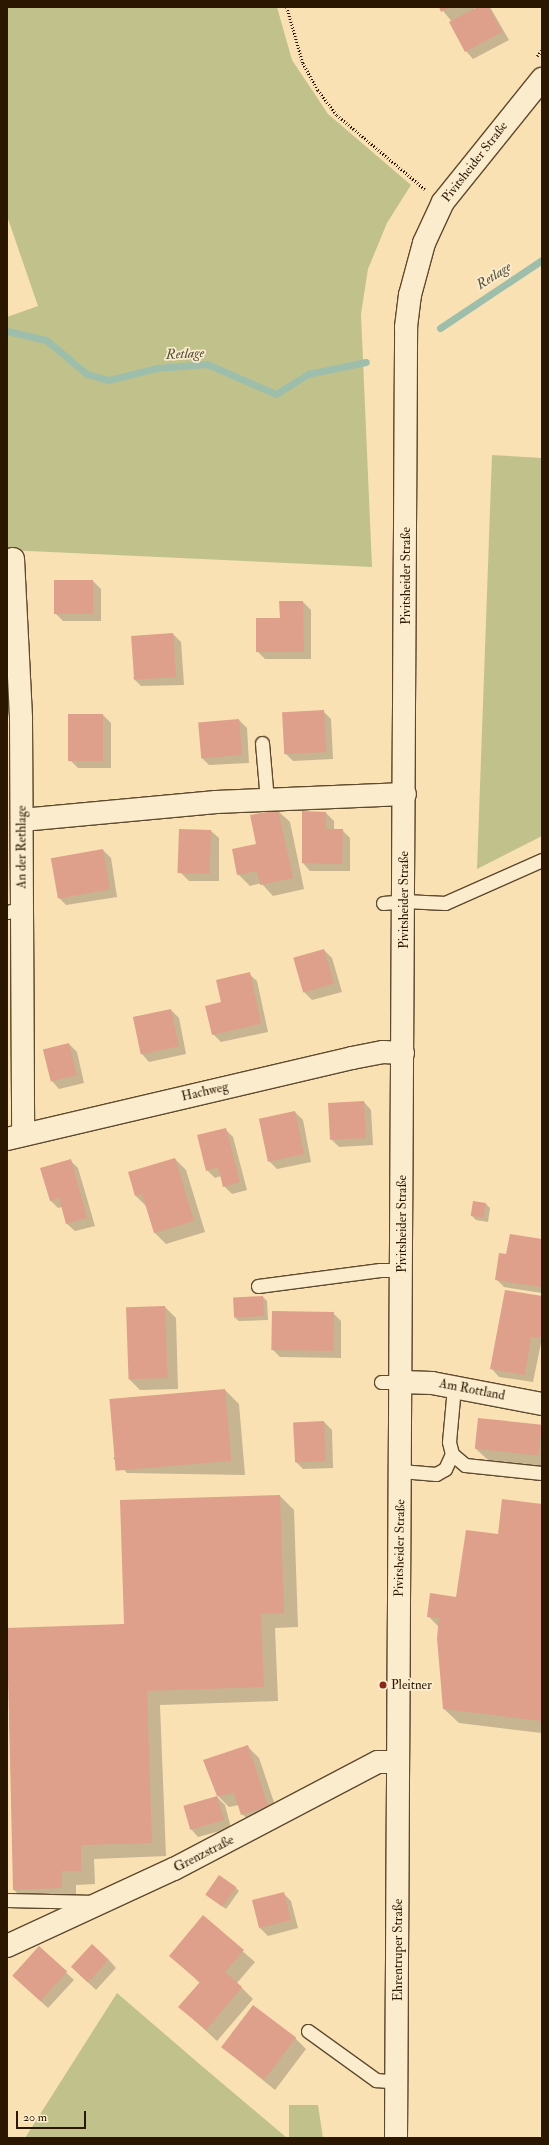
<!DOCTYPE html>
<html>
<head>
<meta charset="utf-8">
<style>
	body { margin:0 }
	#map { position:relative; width:549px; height:2145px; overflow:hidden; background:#f9e1b4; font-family:"IM FELL Double Pica",serif }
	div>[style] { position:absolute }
	.green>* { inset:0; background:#c1c28b }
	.shadow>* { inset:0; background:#0003 }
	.stream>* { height:7px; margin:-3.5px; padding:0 3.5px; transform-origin:3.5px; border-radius:3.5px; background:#9ebeac }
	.building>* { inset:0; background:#dea08b; transform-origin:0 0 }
	.path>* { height:2.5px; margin-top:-1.25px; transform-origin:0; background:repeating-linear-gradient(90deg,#2b1700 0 1px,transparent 0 3px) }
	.roads { filter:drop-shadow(1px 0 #5e4a2d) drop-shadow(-1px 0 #5e4a2d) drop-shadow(0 1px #5e4a2d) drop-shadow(0 -1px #5e4a2d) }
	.lane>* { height:13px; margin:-6.5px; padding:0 6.5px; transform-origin:6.5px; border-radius:6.5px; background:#fbecce }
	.street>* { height:22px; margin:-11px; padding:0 11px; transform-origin:11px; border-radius:11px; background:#fbecce }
	.secondary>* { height:22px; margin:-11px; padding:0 11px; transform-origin:11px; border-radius:11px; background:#fbecce }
	.dots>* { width:11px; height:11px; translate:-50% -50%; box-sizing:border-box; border:2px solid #fbecce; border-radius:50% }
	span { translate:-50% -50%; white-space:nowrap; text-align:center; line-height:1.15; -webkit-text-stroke:3.5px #fbecce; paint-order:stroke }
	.street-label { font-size:13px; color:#2b1700 }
	.poi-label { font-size:13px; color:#2b1700 }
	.left { translate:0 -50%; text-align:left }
	.water-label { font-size:14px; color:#53513c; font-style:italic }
	.frame { position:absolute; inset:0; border:8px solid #2b1700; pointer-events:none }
	.scale { position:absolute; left:16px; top:2111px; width:70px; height:18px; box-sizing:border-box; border:2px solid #2b1700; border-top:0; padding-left:5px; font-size:12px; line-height:14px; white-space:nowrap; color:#2b1700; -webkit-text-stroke:3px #fbecce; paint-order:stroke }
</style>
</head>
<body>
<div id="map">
	<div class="green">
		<i style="clip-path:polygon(7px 7px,277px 7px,292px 60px,328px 114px,411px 185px,387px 223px,368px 269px,361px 314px,372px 567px,7px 550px,7px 317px,38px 306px,7px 216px)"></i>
		<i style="clip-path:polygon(492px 455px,542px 458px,542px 836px,477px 869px)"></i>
		<i style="clip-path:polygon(117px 1993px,203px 2067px,287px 2138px,25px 2138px)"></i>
		<i style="clip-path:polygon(289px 2105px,318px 2105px,323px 2138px,289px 2138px)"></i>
	</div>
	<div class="shadow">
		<i style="clip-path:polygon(440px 7px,474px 7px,475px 10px,490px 7px,509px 40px,473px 59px,466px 51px,452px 22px)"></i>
		<i style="clip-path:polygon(93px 581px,101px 589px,101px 621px,63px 621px,55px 613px)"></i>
		<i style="clip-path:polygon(280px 602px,303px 602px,311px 610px,311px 659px,265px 659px,257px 651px,281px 619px)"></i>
		<i style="clip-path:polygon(173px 634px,181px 642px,184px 685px,141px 686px,133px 678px)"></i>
		<i style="clip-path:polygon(7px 659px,9px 697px,7px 697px)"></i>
		<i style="clip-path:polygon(323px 711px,331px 719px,333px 759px,293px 761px,285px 753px)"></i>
		<i style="clip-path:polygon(103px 715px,111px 723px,111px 768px,78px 768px,70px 760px)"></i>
		<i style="clip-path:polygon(239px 720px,247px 728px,249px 763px,209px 765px,201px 757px)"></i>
		<i style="clip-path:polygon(278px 811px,290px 822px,304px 889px,273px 896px,261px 883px,250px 886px,238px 874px)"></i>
		<i style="clip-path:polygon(303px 812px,326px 813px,334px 821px,334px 830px,342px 830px,350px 838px,350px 871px,310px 871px,303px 863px)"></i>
		<i style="clip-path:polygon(180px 830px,211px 831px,219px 838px,219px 881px,189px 881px,181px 873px)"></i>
		<i style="clip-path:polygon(103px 850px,111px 858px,117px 897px,66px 905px,58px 897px)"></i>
		<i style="clip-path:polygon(324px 950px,332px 958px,342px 992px,312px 1000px,304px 992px)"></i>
		<i style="clip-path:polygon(249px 974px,257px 981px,268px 1032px,221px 1042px,213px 1034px,222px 1003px)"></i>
		<i style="clip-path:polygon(171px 1010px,179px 1018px,186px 1054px,149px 1062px,142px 1054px,134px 1017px)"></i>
		<i style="clip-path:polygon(69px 1044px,77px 1052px,84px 1083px,59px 1089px,52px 1081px)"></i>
		<i style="clip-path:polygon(364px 1102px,371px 1110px,373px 1145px,339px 1147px,331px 1139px)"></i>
		<i style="clip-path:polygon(295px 1112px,303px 1120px,311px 1162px,277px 1169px,269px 1161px)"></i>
		<i style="clip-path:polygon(225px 1129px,233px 1137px,247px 1190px,232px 1194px,224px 1186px,221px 1176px,215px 1178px,207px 1170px)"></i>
		<i style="clip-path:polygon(175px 1159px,186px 1170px,205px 1232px,166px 1244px,155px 1233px,148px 1208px,136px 1196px,129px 1173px)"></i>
		<i style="clip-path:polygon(70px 1160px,78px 1168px,95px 1226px,75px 1231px,67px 1224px,62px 1207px,58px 1208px,50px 1200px)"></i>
		<i style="clip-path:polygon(474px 1202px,486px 1204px,490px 1208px,488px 1222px,476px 1220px,472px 1216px)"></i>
		<i style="clip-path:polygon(510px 1235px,542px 1240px,542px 1293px,504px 1287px,496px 1279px,507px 1256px)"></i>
		<i style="clip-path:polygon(263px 1297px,267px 1301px,268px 1320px,239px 1321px,235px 1318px)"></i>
		<i style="clip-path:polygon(542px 1297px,542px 1336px,531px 1336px,542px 1338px,533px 1382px,499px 1377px,492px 1369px)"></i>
		<i style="clip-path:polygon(165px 1307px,176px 1318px,178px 1389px,140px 1390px,129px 1379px)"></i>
		<i style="clip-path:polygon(333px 1313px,341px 1321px,341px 1358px,280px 1357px,272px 1349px)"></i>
		<i style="clip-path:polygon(225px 1390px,239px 1404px,245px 1475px,127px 1473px,113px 1458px)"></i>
		<i style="clip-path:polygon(324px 1422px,332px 1430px,333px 1468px,303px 1469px,295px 1461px)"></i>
		<i style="clip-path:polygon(542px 1426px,542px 1467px,488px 1460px,476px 1449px)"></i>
		<i style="clip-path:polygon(280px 1496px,294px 1510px,298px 1627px,275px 1628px,278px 1701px,160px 1705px,166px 1856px,94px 1859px,95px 1884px,76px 1885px,76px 1902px,28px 1904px,14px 1890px,7px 1629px,125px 1625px)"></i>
		<i style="clip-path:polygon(542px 1505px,542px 1733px,459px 1723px,444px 1709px,439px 1627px,428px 1616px,457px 1598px,499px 1535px)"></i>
		<i style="clip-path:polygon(248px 1747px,259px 1758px,279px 1817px,254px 1825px,242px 1814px,239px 1805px,229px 1807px,218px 1796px)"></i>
		<i style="clip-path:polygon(217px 1797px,225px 1805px,231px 1828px,198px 1837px,191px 1829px)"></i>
		<i style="clip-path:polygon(235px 1887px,239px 1891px,226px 1909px,206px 1894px)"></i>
		<i style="clip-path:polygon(283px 1893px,291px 1901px,298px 1928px,268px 1936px,260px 1928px)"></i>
		<i style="clip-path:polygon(203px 1917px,255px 1962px,237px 1983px,253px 1999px,217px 2041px,180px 2007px,200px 1983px,170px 1956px)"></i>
		<i style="clip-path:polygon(39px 1947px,74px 1980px,48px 2008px,21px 1983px)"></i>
		<i style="clip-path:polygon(109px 1960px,116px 1968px,96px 1990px,80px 1975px)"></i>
		<i style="clip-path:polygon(295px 2038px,306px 2049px,275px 2090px,222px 2047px)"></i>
	</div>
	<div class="stream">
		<i style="left:440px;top:328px;width:123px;rotate:-33.7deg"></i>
		<i style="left:7px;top:331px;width:40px;rotate:13deg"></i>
		<i style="left:46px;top:340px;width:53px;rotate:39.7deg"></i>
		<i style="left:87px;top:374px;width:22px;rotate:16deg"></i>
		<i style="left:108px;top:380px;width:50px;rotate:-13.8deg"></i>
		<i style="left:157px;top:368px;width:50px;rotate:-4.6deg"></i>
		<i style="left:207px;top:364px;width:75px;rotate:23.5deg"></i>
		<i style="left:276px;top:394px;width:38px;rotate:-32deg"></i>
		<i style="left:308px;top:374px;width:59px;rotate:-11.7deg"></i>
	</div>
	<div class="building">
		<i style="clip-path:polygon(439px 7px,450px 7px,441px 12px)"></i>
		<i style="clip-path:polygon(478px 7px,489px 7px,502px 32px,465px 52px,449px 22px)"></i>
		<i style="left:54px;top:580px;width:39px;height:34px"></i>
		<i style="clip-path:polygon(279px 601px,303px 601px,304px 652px,256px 652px,256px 618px,280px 618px)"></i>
		<i style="left:173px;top:633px;width:44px;height:42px;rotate:86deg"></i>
		<i style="left:324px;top:710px;width:42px;height:42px;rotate:87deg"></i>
		<i style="left:68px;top:714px;width:35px;height:47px"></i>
		<i style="left:239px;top:719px;width:36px;height:41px;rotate:85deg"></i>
		<i style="clip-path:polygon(278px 810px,293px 878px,260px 885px,257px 871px,237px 875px,232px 849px,256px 844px,250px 815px)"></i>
		<i style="clip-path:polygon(302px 811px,326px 812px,326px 829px,343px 829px,342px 864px,302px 863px)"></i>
		<i style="left:179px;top:829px;width:32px;height:44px;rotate:2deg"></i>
		<i style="left:103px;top:849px;width:41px;height:53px;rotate:80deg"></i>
		<i style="left:324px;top:949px;width:36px;height:32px;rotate:74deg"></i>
		<i style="clip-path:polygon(250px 972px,261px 1024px,212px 1035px,205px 1006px,221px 1002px,216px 980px)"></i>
		<i style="left:171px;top:1009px;width:38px;height:39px;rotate:78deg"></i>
		<i style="left:69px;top:1043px;width:33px;height:27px;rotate:76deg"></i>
		<i style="left:364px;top:1101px;width:37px;height:36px;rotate:87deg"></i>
		<i style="left:295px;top:1111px;width:44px;height:37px;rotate:78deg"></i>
		<i style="clip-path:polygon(226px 1128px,240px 1182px,223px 1187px,218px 1167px,206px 1171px,197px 1135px)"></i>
		<i style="clip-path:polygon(175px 1158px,194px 1221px,154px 1233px,142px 1194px,135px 1196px,128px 1172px)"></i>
		<i style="clip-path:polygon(71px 1159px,87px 1218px,66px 1224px,59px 1198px,50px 1201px,40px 1168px)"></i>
		<i style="left:473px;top:1201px;width:13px;height:15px;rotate:9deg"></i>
		<i style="clip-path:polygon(510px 1234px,542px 1239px,541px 1287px,495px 1280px,499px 1253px,506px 1254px)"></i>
		<i style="clip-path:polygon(505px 1290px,542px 1296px,542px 1338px,531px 1337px,525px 1375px,490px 1369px)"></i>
		<i style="left:263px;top:1296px;width:20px;height:30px;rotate:87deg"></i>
		<i style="left:165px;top:1306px;width:72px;height:39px;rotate:88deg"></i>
		<i style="left:272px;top:1311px;width:62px;height:39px;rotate:1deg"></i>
		<i style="left:225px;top:1389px;width:72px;height:116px;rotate:85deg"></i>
		<i style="left:478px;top:1418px;width:64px;height:31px;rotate:6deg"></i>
		<i style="left:324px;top:1421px;width:40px;height:31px;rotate:87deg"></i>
		<i style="clip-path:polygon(280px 1495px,284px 1613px,261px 1614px,264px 1687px,147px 1691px,152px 1843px,81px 1845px,81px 1871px,62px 1871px,62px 1888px,13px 1890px,7px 1628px,124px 1624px,120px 1500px)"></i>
		<i style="clip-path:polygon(502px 1499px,542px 1504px,542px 1721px,443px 1709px,437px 1638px,439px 1618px,427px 1617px,430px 1593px,456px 1597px,466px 1530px,498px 1534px)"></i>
		<i style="clip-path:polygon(248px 1745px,268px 1806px,241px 1815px,234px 1793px,217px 1796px,203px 1760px)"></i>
		<i style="left:217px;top:1796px;width:25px;height:35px;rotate:74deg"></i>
		<i style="left:219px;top:1875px;width:21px;height:24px;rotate:35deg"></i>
		<i style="left:284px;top:1892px;width:29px;height:33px;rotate:76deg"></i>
		<i style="clip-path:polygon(203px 1915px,244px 1950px,225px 1972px,242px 1987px,206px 2030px,178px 2007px,200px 1982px,169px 1956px)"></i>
		<i style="left:92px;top:1944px;width:23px;height:31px;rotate:43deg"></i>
		<i style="left:39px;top:1946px;width:38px;height:40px;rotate:42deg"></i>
		<i style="left:253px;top:2005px;width:54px;height:53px;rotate:37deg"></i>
	</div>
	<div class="path">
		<i style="left:287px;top:7px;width:58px;rotate:74.1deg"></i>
		<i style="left:303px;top:63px;width:31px;rotate:61deg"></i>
		<i style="left:318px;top:90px;width:31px;rotate:53deg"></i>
		<i style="left:337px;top:115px;width:115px;rotate:40.1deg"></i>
		<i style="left:537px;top:56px;width:8px;rotate:-50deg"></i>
	</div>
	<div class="roads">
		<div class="lane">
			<i style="left:262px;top:743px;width:57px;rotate:85deg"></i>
			<i style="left:383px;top:903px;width:21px;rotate:-5deg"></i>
			<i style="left:404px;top:901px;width:41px;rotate:2.8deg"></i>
			<i style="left:445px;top:903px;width:106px;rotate:-23.9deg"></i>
			<i style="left:7px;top:912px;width:15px;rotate:-11deg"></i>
			<i style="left:258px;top:1286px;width:123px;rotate:-7.5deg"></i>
			<i style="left:380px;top:1270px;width:22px"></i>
			<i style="left:381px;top:1382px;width:21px"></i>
			<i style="left:454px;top:1387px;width:55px;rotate:95.2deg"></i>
			<i style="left:449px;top:1442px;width:12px;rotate:76deg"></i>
			<i style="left:452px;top:1454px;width:17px;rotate:40deg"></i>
			<i style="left:465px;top:1465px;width:77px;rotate:5.9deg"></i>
			<i style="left:401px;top:1471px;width:35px;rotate:5deg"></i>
			<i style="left:436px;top:1474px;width:10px;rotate:-29deg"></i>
			<i style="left:445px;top:1469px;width:17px;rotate:-65deg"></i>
			<i style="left:7px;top:1900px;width:88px;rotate:1.3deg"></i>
			<i style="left:308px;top:2031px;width:84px;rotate:35.8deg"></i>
			<i style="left:376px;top:2080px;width:21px;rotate:5deg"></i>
		</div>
		<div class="street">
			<i style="left:13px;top:559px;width:160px;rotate:87.1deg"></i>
			<i style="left:21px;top:719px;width:415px;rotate:89.7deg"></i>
			<i style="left:22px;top:820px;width:195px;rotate:-5.3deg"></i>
			<i style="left:216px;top:802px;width:189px;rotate:-2.4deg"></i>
			<i style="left:7px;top:1139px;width:354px;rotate:-13.2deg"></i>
			<i style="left:352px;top:1058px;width:32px;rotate:-11deg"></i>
			<i style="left:383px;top:1052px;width:20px;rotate:3deg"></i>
			<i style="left:402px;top:1382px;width:30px;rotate:2deg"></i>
			<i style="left:432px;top:1383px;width:112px;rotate:10.8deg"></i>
			<i style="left:7px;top:1946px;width:184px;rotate:-24.8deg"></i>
			<i style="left:174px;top:1869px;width:230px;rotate:-27.7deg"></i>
			<i style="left:378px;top:1762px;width:20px"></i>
		</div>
		<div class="secondary">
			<i style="left:396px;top:2138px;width:1811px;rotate:-89.68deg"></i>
			<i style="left:406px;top:327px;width:32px;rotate:-83deg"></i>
			<i style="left:410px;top:295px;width:54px;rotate:-74.9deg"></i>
			<i style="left:424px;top:243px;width:45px;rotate:-65.1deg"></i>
			<i style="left:443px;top:202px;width:158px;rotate:-51.2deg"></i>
		</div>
	</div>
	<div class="dots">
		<i style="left:383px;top:1685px;background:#8f2418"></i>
	</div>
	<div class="street-label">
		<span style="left:475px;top:162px;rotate:-52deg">Pivitsheider Straße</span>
		<span style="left:406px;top:576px;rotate:-90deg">Pivitsheider Straße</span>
		<span style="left:22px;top:847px;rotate:-90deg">An der Rethlage</span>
		<span style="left:404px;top:900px;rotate:-90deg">Pivitsheider Straße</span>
		<span style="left:205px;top:1092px;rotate:-13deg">Hachweg</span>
		<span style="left:402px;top:1224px;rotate:-90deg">Pivitsheider Straße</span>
		<span style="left:472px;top:1390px;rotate:11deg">Am Rottland</span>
		<span style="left:400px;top:1548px;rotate:-89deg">Pivitsheider Straße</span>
		<span style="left:204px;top:1854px;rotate:-27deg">Grenzstraße</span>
		<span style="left:398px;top:1950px;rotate:-90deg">Ehrentruper Straße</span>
	</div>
	<div class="poi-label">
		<span class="left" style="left:391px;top:1685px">Pleitner</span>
	</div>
	<div class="water-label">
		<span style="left:494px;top:276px;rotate:-33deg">Retlage</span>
		<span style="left:185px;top:354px;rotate:-3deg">Retlage</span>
	</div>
	<div class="frame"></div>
	<div class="scale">20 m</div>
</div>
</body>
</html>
